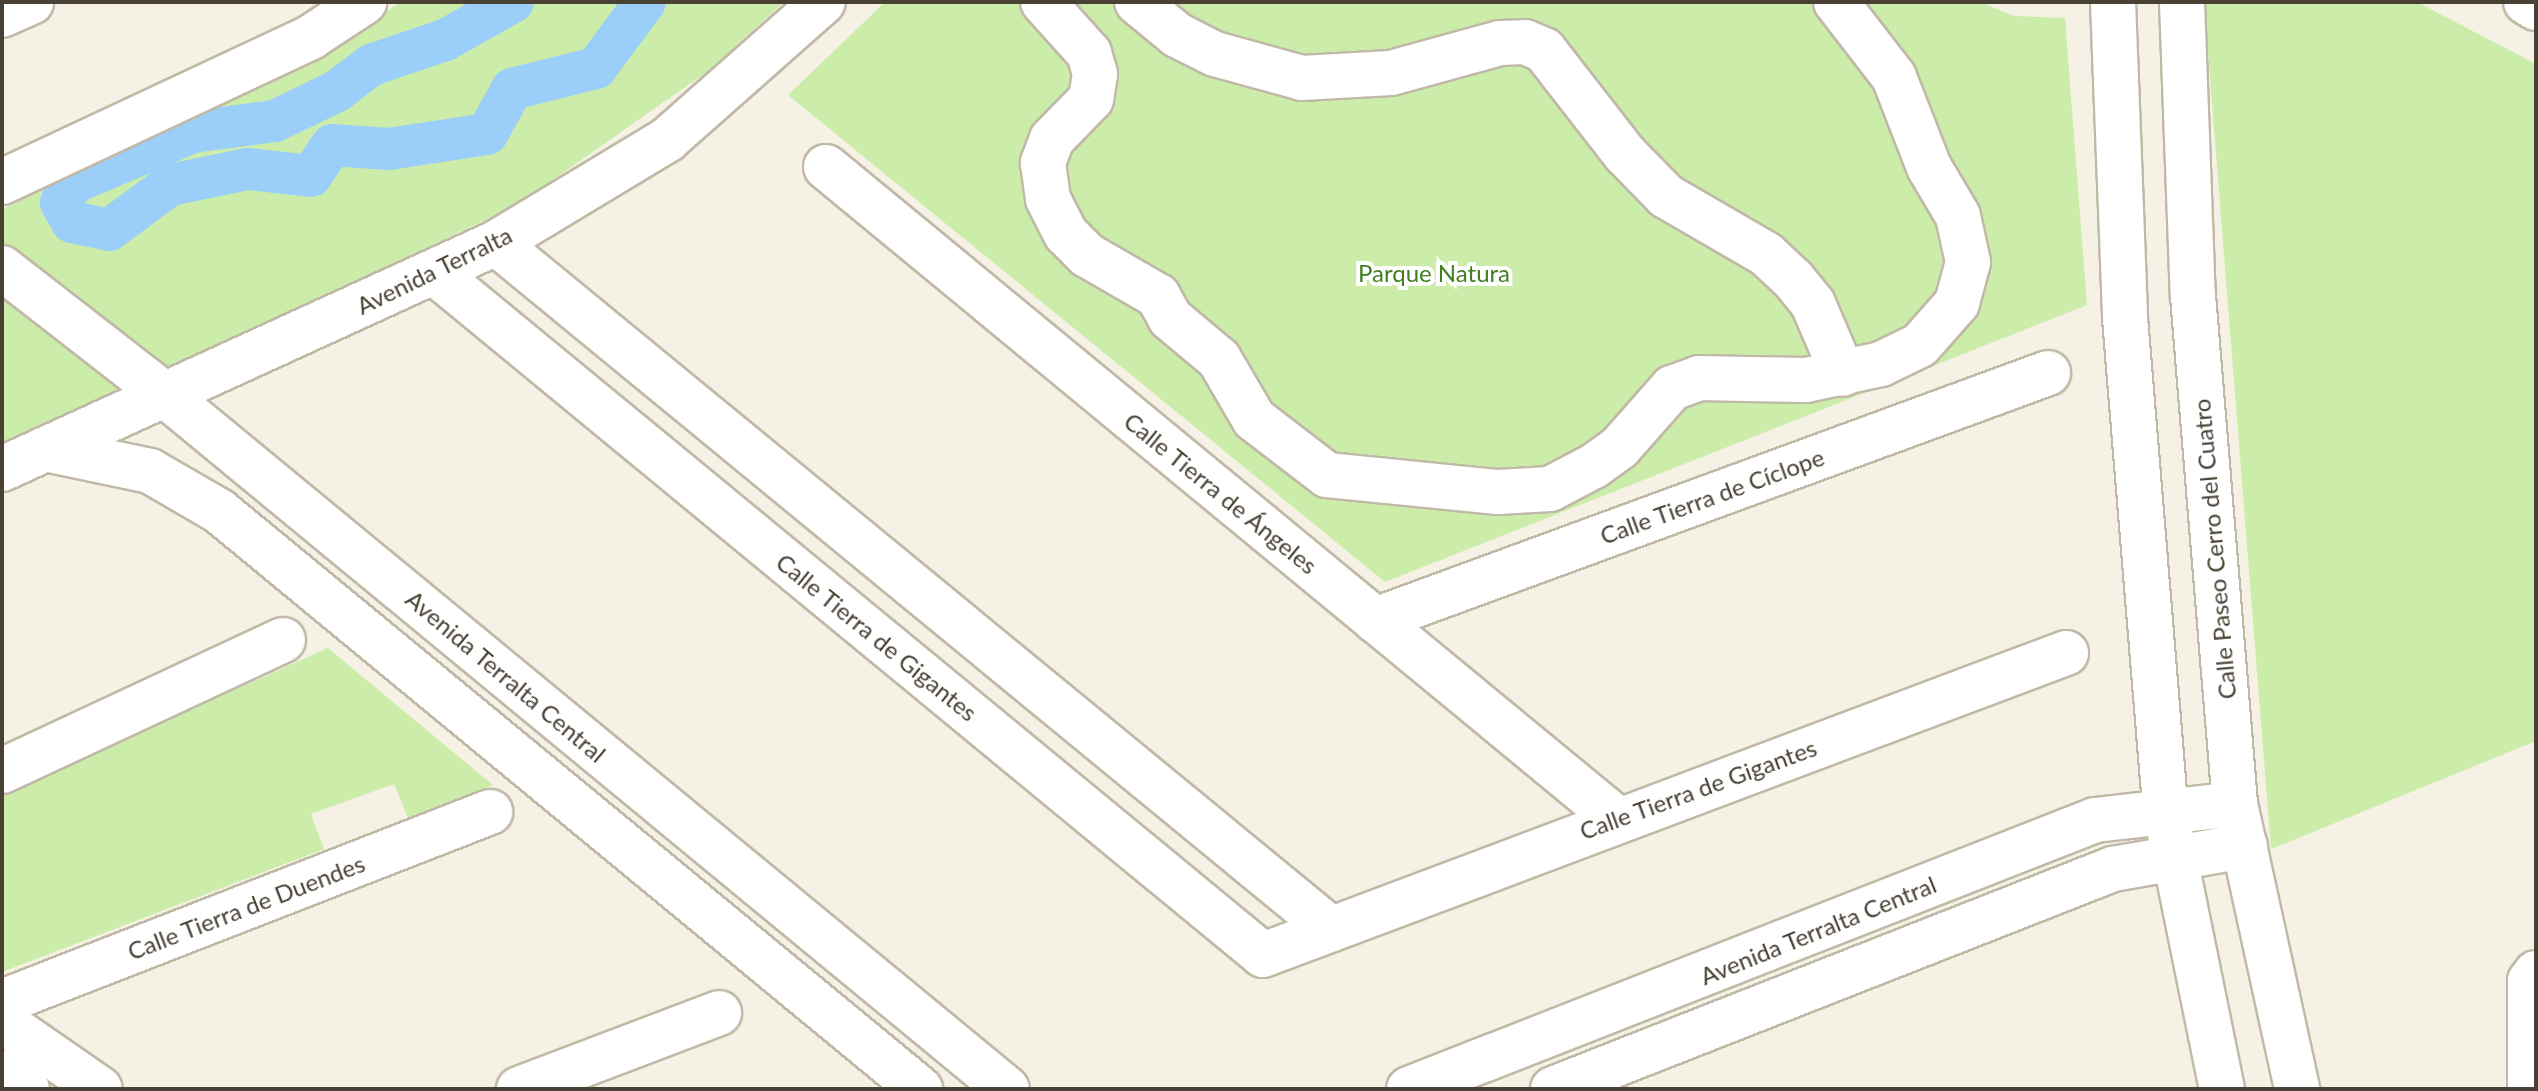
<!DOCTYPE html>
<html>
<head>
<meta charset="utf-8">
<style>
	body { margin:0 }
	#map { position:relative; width:2538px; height:1091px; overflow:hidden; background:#f5f1e5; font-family:Lato,sans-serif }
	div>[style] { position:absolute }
	.green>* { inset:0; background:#cceda9 }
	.canal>* { height:42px; margin:-21px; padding:0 21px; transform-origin:21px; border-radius:21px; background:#9bcef8 }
	.roads { filter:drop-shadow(2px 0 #c1b9a7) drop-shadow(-2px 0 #c1b9a7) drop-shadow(0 2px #c1b9a7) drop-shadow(0 -2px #c1b9a7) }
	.minor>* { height:44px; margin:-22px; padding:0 22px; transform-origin:22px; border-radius:22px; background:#fff }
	span { translate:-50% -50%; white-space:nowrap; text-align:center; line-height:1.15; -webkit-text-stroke:8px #fff; paint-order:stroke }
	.street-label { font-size:24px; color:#484134 }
	.park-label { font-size:24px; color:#418021 }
	.frame { position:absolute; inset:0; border:4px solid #484134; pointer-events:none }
</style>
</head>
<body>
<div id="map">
	<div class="green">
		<i style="clip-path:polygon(402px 2px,784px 2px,708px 71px,517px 205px,166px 371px,2px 244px,2px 209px,204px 115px)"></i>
		<i style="clip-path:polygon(885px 2px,1980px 2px,2014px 16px,2065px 18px,2087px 305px,1385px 582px,788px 95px)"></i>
		<i style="clip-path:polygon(2204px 2px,2417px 2px,2536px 64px,2536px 741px,2271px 849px)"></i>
		<i style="clip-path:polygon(2px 286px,129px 388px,2px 444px)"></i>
		<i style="clip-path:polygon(328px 648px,493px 785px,408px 818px,394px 784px,311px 814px,324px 849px,2px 972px,2px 794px)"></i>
	</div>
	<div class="canal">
		<i style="left:513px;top:2px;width:78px;rotate:150.8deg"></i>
		<i style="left:445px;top:40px;width:78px;rotate:161.3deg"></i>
		<i style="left:371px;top:65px;width:43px;rotate:142.6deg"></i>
		<i style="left:337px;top:91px;width:69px;rotate:154.2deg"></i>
		<i style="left:275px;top:121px;width:83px;rotate:172.4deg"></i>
		<i style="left:193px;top:132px;width:130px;rotate:157deg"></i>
		<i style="left:73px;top:183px;width:23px;rotate:121deg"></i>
		<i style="left:61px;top:203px;width:22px;rotate:60deg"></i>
		<i style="left:72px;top:222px;width:38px;rotate:12deg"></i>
		<i style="left:109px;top:230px;width:76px;rotate:-36.4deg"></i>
		<i style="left:170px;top:185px;width:80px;rotate:-11.6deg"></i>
		<i style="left:248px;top:169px;width:63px;rotate:6.3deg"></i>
		<i style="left:311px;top:176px;width:37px;rotate:-56deg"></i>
		<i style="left:332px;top:145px;width:57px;rotate:4deg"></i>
		<i style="left:389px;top:149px;width:99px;rotate:-8.7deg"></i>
		<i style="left:487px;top:134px;width:51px;rotate:-60.9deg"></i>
		<i style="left:512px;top:89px;width:87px;rotate:-14deg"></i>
		<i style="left:596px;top:68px;width:82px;rotate:-53.4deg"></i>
	</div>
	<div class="roads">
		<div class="minor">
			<i style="left:1043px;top:2px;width:69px;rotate:48deg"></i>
			<i style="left:1089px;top:53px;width:22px;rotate:74deg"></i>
			<i style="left:1095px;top:74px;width:25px;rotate:99deg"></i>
			<i style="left:1091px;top:99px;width:56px;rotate:134.3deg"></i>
			<i style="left:1052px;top:139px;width:26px;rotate:111deg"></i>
			<i style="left:1043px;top:163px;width:36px;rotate:82deg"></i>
			<i style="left:1048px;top:199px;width:39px;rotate:63deg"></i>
			<i style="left:1066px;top:234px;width:30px;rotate:45deg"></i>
			<i style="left:1087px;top:255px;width:82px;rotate:30deg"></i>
			<i style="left:1158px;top:296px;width:25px;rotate:61deg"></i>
			<i style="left:1170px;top:318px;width:64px;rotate:39.9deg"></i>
			<i style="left:1219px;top:359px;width:69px;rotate:59.7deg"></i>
			<i style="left:1254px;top:419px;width:92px;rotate:37.5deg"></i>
			<i style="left:1327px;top:475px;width:172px;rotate:5.7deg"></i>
			<i style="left:1498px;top:492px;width:52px;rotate:-3.3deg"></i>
			<i style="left:1550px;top:489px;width:50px;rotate:-27.6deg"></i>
			<i style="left:1594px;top:466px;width:32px;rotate:-36deg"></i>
			<i style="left:1620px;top:447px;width:79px;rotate:-48.6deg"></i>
			<i style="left:1672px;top:388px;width:29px;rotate:-20deg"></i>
			<i style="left:1699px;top:378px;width:107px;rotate:1.1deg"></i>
			<i style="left:1806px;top:380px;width:77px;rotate:-12deg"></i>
			<i style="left:1881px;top:364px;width:43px;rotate:-26deg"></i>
			<i style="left:1920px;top:345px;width:56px;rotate:-48.6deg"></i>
			<i style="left:1957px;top:303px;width:42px;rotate:-75deg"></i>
			<i style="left:1968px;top:262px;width:47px;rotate:-102.3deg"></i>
			<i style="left:1958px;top:216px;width:57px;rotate:-120.6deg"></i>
			<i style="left:1929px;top:167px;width:97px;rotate:-111.3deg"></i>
			<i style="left:1894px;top:77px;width:95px;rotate:-127.7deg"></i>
			<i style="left:1137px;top:2px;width:52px;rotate:39.5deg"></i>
			<i style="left:1177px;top:35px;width:42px;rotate:26.6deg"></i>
			<i style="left:1215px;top:54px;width:90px;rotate:15.4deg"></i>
			<i style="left:1302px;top:78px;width:89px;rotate:-3.2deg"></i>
			<i style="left:1391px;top:73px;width:113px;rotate:-15.4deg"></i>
			<i style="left:1500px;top:43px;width:25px;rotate:-2deg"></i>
			<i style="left:1525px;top:42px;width:21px;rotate:23deg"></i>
			<i style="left:1544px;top:50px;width:132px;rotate:52.1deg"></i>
			<i style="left:1625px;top:154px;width:59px;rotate:45.7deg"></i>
			<i style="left:1666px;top:196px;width:116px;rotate:30.1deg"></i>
			<i style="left:1766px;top:254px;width:37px;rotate:43deg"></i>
			<i style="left:1793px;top:279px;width:32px;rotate:51deg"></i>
			<i style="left:1813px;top:304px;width:76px;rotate:66.8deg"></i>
			<i style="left:2113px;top:2px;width:316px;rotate:87.8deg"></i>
			<i style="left:2125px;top:318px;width:493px;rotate:85.3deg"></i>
			<i style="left:2165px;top:809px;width:286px;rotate:78.5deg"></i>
			<i style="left:2182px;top:2px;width:294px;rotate:87.9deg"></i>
			<i style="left:2193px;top:296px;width:510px;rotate:85.27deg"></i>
			<i style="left:2235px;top:804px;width:292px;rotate:77.7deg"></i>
			<i style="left:2526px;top:2px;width:12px;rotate:31deg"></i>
			<i style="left:2px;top:15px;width:32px;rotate:-24deg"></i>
			<i style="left:826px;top:167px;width:1025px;rotate:39.5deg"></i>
			<i style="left:2px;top:182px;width:341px;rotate:-25.1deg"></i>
			<i style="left:311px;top:37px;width:64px;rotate:-33.4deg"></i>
			<i style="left:496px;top:243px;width:1081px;rotate:39.41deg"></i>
			<i style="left:2px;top:268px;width:207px;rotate:37.9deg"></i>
			<i style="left:165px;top:395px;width:1091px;rotate:39.5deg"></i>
			<i style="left:434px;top:272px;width:1074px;rotate:39.48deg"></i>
			<i style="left:1263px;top:955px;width:858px;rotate:-20.61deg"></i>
			<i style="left:45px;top:449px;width:107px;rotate:11.8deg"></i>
			<i style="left:150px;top:471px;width:80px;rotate:30.1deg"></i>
			<i style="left:219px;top:511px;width:909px;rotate:39.51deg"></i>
			<i style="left:2px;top:469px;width:543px;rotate:-24.58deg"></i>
			<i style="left:496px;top:243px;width:200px;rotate:-31.1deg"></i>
			<i style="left:667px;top:140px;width:208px;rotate:-41.5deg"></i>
			<i style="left:1375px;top:620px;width:717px;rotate:-20.15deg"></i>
			<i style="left:2px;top:771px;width:310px;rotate:-25deg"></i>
			<i style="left:2px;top:1002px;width:524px;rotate:-21.27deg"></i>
			<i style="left:2px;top:1021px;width:119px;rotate:34.8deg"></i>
			<i style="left:2px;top:1072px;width:30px;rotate:34deg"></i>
			<i style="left:519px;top:1089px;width:214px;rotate:-20.8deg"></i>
			<i style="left:1409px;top:1089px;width:737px;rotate:-21.41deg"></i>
			<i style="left:2095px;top:820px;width:141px;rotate:-6.5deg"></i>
			<i style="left:1553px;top:1089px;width:602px;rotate:-21.45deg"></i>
			<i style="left:2113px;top:869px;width:134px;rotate:-9.9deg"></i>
			<i style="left:2530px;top:1089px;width:108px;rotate:-90deg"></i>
			<i style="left:2530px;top:981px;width:10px;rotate:-53deg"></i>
		</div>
	</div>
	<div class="street-label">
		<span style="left:434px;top:270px;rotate:-26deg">Avenida Terralta</span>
		<span style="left:1221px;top:493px;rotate:39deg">Calle Tierra de Ángeles</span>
		<span style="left:1712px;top:496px;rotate:-20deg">Calle Tierra de Cíclope</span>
		<span style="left:2214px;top:549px;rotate:-95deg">Calle Paseo Cerro del Cuatro</span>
		<span style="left:877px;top:637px;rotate:39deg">Calle Tierra de Gigantes</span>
		<span style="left:506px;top:676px;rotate:40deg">Avenida Terralta Central</span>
		<span style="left:1698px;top:789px;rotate:-20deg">Calle Tierra de Gigantes</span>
		<span style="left:246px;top:907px;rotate:-21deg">Calle Tierra de Duendes</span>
		<span style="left:1818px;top:930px;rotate:-22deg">Avenida Terralta Central</span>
	</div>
	<div class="park-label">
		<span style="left:1434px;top:273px">Parque Natura</span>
	</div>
	<div class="frame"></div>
</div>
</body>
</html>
